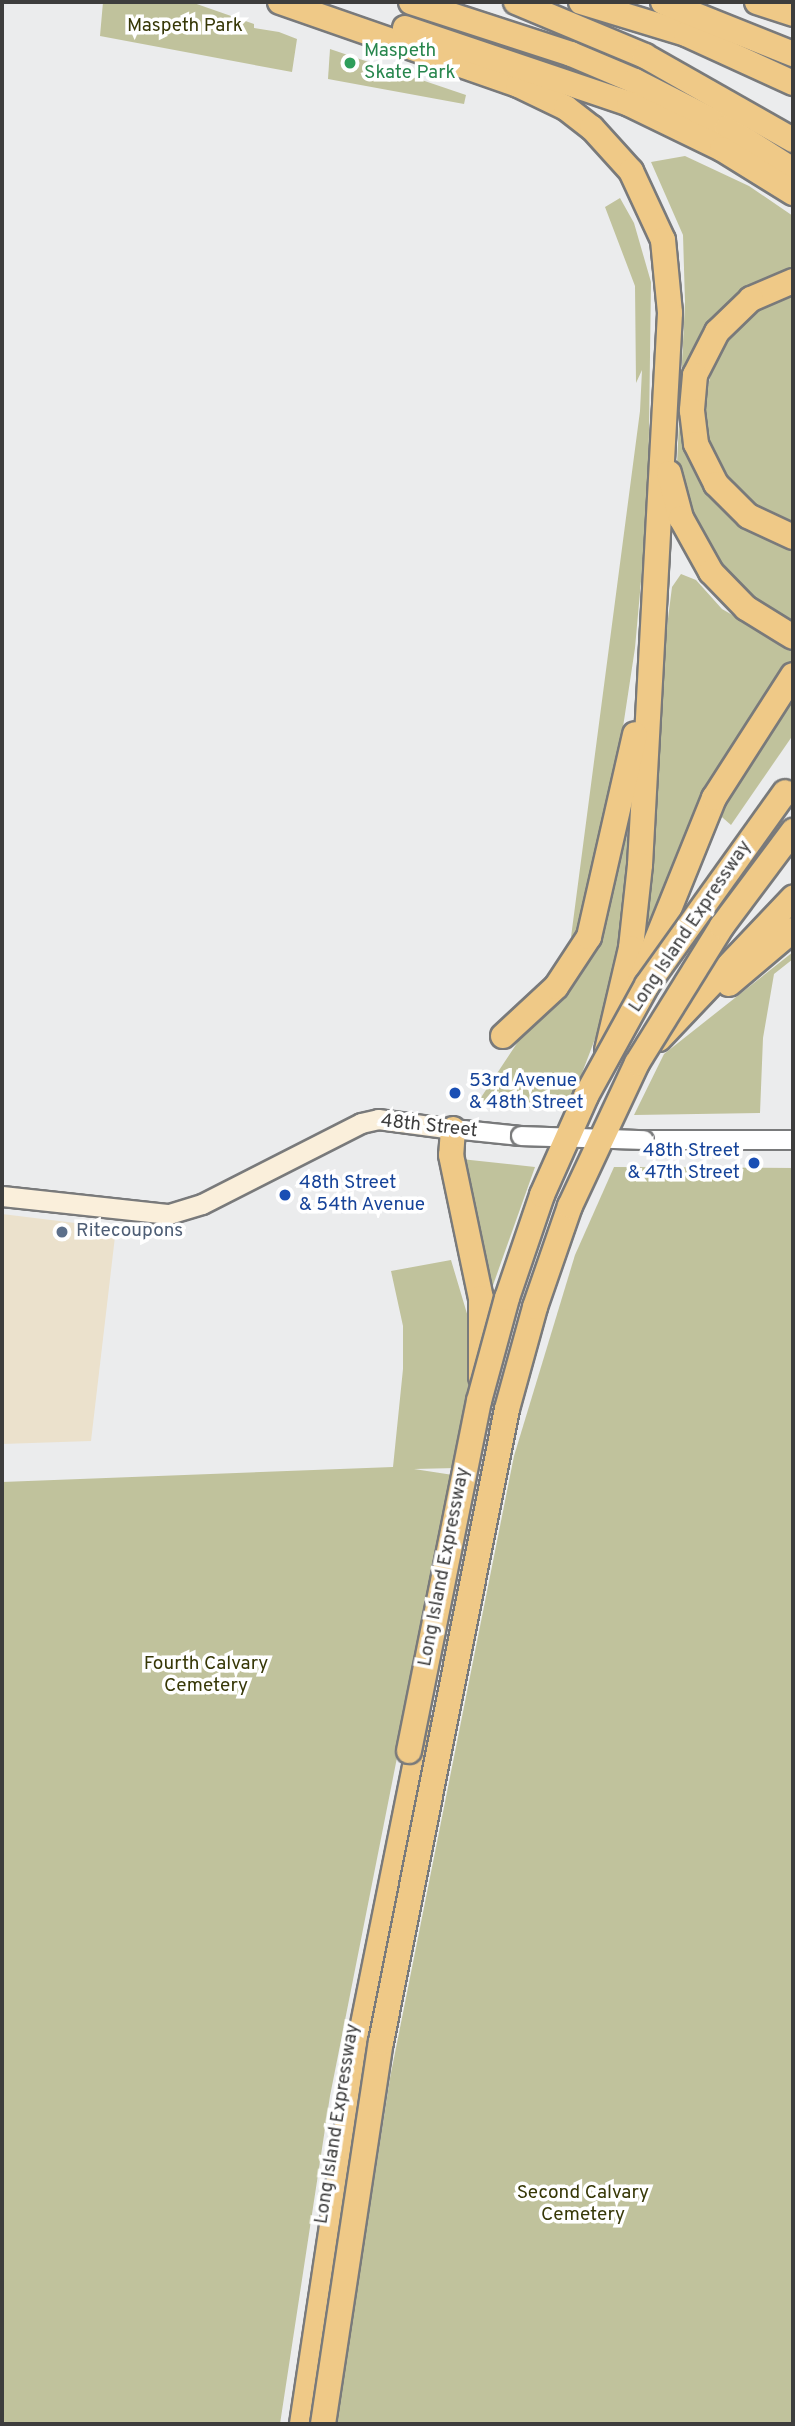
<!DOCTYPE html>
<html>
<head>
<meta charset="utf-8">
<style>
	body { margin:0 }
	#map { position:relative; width:795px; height:2426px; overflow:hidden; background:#ebeced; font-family:Overpass,sans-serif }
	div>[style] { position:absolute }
	.industrial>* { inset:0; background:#ebe1cc }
	.green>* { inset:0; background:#c0c29c }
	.roads { filter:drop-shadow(2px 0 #797a7b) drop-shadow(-2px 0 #797a7b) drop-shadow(0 2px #797a7b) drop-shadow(0 -2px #797a7b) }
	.tertiary>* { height:18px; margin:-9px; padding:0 9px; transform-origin:9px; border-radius:9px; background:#fff }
	.secondary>* { height:19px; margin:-9.5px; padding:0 9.5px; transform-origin:9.5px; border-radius:9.5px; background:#faefdb }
	.motorway>* { height:24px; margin:-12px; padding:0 12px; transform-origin:12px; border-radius:12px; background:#efc987 }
	.bridges { filter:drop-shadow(2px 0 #797a7b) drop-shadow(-2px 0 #797a7b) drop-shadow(0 2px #797a7b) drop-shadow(0 -2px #797a7b) }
	.tertiary-bridge>* { height:18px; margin:-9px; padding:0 9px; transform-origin:9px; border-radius:9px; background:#fff }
	.motorway-bridge>* { height:24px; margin:-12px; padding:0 12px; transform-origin:12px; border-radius:12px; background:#efc987 }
	.dots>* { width:19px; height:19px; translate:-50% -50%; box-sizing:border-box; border:4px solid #fff; border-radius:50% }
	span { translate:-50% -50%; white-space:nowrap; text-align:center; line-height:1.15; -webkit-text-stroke:7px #fff; paint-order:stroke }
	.park-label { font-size:19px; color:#373807 }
	.leisure-label { font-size:19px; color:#27864d }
	.left { translate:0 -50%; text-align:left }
	.street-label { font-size:19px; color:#3d3d3d }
	.transit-label { font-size:19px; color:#164399 }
	.right { translate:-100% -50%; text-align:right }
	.service-label { font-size:19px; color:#4e5e75 }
	.frame { position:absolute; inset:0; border:4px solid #3d3d3d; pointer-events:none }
</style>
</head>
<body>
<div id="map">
	<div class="industrial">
		<i style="clip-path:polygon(2px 1214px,116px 1228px,91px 1441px,2px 1444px)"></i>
	</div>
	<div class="green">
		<i style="clip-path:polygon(103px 2px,191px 2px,254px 24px,254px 28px,279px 32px,297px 39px,292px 72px,100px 36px)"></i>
		<i style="clip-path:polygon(330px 49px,466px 95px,464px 104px,328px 79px)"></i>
		<i style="clip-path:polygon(685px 156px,749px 186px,793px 216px,793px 270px,762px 280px,731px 305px,691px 361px,691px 458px,729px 516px,772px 541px,793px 546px,793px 630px,715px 569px,676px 484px,685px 302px,683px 235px,651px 162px)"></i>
		<i style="clip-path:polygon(620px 198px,634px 223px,651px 282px,648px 503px,635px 648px,620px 747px,578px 934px,571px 937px,640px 411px,642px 370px,636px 383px,635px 286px,605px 207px)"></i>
		<i style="clip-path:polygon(793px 294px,793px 524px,746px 500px,711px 453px,704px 401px,716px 355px,749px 314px)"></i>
		<i style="clip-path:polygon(681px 574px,696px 580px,722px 609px,793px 650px,793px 658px,726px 755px,647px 939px,638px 944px,655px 721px,672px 587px)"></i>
		<i style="clip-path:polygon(793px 687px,793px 735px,731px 825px,715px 811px)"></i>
		<i style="clip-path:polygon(626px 832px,631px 873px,622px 941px,598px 1031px,568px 1110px,476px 1105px,523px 1034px,609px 883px)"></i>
		<i style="clip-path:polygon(793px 952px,793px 959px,774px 974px,763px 1038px,760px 1113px,634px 1115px,664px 1054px)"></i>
		<i style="clip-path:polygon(461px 1159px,535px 1167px,487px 1302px)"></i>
		<i style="clip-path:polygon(614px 1167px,793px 1168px,793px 2424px,336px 2424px,390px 2078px,514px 1456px,575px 1255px)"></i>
		<i style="clip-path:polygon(451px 1260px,468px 1317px,470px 1409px,456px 1468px,414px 1469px,453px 1475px,330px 2096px,280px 2424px,2px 2424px,2px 1482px,393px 1467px,403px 1369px,403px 1326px,391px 1271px)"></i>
	</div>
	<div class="roads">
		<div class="tertiary">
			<i style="left:453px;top:1129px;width:68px;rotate:5.9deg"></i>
			<i style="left:644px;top:1140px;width:149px"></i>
		</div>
		<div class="secondary">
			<i style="left:2px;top:1196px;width:168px;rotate:6.2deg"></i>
			<i style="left:169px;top:1214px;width:34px;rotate:-17deg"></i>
			<i style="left:202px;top:1204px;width:178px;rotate:-27deg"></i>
			<i style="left:361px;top:1123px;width:17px;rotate:-13deg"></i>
			<i style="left:378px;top:1119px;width:76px;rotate:7.6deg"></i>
		</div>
		<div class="motorway">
			<i style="left:280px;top:2px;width:252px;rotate:19.2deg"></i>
			<i style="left:518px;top:85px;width:53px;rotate:25.6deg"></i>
			<i style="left:566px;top:108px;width:33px;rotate:38deg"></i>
			<i style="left:592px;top:128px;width:58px;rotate:47.8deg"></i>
			<i style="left:631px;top:171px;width:76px;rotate:65.1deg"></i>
			<i style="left:663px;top:240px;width:73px;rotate:84.5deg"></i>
			<i style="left:670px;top:313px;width:553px;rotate:93.11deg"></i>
			<i style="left:640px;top:865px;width:83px;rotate:96.2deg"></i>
			<i style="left:631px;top:948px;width:105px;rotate:103.2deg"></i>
			<i style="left:411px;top:2px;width:168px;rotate:18deg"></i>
			<i style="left:571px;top:54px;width:69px;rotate:22.9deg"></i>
			<i style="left:635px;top:81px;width:103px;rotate:27.1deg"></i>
			<i style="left:727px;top:128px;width:78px;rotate:32.5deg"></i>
			<i style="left:516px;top:2px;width:140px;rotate:22.7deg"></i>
			<i style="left:645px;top:56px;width:170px;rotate:29.6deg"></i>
			<i style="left:581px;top:2px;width:110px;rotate:16.9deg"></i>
			<i style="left:686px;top:34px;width:118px;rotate:24.6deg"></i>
			<i style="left:663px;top:2px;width:140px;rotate:21.8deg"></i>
			<i style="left:757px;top:2px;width:38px;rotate:18deg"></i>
			<i style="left:405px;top:28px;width:237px;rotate:18.7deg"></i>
			<i style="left:629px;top:104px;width:103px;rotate:25.8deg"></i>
			<i style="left:722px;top:149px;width:84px;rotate:31.8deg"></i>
			<i style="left:793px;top:281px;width:46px;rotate:156.8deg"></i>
			<i style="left:751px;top:299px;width:47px;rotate:135.9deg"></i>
			<i style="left:717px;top:332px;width:48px;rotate:117.1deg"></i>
			<i style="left:695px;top:375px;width:36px;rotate:95deg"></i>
			<i style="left:692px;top:411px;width:33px;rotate:83deg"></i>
			<i style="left:696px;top:444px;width:45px;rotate:63.4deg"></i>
			<i style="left:716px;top:484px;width:45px;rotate:45deg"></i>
			<i style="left:748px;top:516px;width:50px;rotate:25deg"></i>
			<i style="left:669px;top:473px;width:47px;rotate:75.1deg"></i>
			<i style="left:681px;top:518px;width:62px;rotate:60.9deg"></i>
			<i style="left:711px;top:572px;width:50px;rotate:45.8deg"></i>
			<i style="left:746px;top:608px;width:55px;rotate:31.7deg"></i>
			<i style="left:729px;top:984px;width:84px;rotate:-40.2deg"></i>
			<i style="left:634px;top:996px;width:214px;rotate:-68deg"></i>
			<i style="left:714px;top:798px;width:146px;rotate:-57.3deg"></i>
			<i style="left:503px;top:1036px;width:72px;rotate:-42.8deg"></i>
			<i style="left:556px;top:987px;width:60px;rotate:-56.6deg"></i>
			<i style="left:589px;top:937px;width:208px;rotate:-77.2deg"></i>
			<i style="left:659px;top:1039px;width:195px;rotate:-46.5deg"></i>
			<i style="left:453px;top:1129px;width:26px;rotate:94deg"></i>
			<i style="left:451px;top:1155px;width:146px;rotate:78.2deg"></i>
			<i style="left:481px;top:1298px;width:79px;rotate:90deg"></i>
			<i style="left:302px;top:2424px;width:389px;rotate:-81.4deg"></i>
			<i style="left:360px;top:2039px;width:318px;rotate:-78.6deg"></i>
		</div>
	</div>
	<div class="bridges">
		<div class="tertiary-bridge">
			<i style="left:521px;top:1136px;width:123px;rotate:1.9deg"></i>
		</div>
		<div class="motorway-bridge">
			<i style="left:409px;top:1751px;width:357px;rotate:-78.7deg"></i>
			<i style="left:479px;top:1401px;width:107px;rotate:-74.8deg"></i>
			<i style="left:507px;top:1298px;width:109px;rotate:-71.2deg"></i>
			<i style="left:542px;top:1195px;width:108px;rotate:-66deg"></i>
			<i style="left:586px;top:1096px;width:127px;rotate:-61.2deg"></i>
			<i style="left:647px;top:985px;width:237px;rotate:-54.4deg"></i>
			<i style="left:323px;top:2424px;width:386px;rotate:-81.4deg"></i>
			<i style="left:381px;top:2042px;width:645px;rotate:-78.74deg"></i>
			<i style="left:507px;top:1409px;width:106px;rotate:-74.6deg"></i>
			<i style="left:535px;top:1307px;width:107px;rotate:-70.9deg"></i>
			<i style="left:570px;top:1206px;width:158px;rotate:-64.9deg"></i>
			<i style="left:637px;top:1063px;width:161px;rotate:-58.2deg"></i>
			<i style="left:722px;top:926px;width:119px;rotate:-53.2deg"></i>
		</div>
	</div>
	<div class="dots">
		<i style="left:350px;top:63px;background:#2e9e5b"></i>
		<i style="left:455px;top:1093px;background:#1a4fb4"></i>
		<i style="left:754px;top:1163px;background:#1a4fb4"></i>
		<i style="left:285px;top:1195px;background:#1a4fb4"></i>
		<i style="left:62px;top:1232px;background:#5c6f8a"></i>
	</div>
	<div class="park-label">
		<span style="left:185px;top:27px">Maspeth Park</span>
		<span style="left:206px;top:1676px">Fourth Calvary<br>Cemetery</span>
		<span style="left:583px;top:2205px">Second Calvary<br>Cemetery</span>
	</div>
	<div class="leisure-label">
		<span class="left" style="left:364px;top:63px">Maspeth<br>Skate Park</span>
	</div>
	<div class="street-label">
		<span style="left:691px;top:927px;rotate:-56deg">Long Island Expressway</span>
		<span style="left:429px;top:1127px;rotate:6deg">48th Street</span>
		<span style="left:445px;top:1567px;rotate:-79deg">Long Island Expressway</span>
		<span style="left:338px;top:2124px;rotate:-81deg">Long Island Expressway</span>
	</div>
	<div class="transit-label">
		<span class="left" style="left:469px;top:1093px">53rd Avenue<br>&amp; 48th Street</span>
		<span class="right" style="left:740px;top:1163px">48th Street<br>&amp; 47th Street</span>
		<span class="left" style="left:299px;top:1195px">48th Street<br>&amp; 54th Avenue</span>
	</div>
	<div class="service-label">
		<span class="left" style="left:76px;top:1232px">Ritecoupons</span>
	</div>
	<div class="frame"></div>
</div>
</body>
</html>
